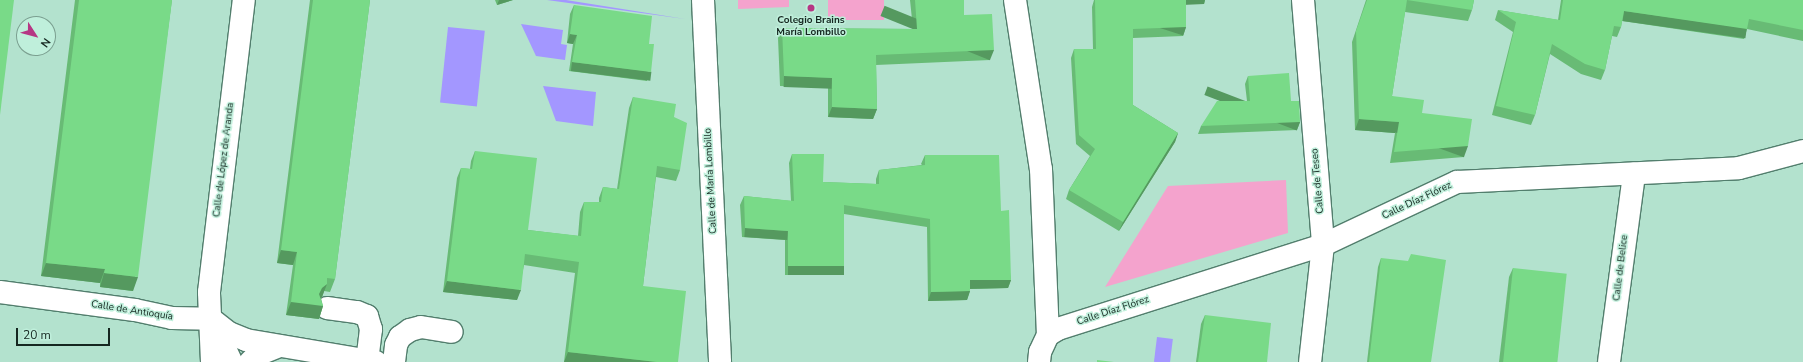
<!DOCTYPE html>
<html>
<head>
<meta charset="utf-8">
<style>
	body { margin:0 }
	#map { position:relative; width:1803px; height:362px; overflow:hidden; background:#b3e2ce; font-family:"Nunito Sans",sans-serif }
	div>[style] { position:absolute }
	.green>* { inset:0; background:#f4a3cd; transform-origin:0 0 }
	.water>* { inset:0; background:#a397ff; transform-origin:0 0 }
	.roads { filter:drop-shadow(1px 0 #527e6d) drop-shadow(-1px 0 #527e6d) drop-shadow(0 1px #527e6d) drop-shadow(0 -1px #527e6d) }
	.minor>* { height:22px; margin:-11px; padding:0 11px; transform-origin:11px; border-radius:11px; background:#fff }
	.wall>* { inset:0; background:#68bb75 }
	.shaded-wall>* { inset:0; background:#55995f; transform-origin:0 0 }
	.building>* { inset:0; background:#79da88; transform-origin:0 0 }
	.dots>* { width:11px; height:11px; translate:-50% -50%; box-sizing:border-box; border:2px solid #bfefdb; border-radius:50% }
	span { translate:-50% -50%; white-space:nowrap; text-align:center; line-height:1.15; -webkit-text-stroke:3px #bfefdb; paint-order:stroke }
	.poi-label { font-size:10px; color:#152720; font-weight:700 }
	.street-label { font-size:10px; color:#152720 }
	.north { position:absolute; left:16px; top:16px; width:40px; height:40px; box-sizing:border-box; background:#bfefdb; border:1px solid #7b9f90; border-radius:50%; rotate:126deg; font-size:11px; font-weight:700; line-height:16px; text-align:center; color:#152720 }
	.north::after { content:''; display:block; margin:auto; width:14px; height:18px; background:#b63784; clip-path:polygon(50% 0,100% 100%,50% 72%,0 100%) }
	.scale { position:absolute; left:16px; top:328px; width:94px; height:18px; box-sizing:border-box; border:2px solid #152720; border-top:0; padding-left:5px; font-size:12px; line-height:14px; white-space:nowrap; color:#152720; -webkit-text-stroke:3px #bfefdb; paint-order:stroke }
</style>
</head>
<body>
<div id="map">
	<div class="green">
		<i style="clip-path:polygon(738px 0,789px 0,789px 7px,738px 9px)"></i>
		<i style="left:828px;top:0;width:56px;height:20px"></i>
		<i style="clip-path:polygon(1286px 180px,1288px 233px,1105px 287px,1168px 186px)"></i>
	</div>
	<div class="water">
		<i style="clip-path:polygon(547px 0,566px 0,685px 19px)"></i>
		<i style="clip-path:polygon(521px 24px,563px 30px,561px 44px,567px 45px,565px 60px,536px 56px)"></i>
		<i style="left:448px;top:27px;width:37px;height:76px;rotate:6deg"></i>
		<i style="clip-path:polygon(543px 86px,596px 92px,593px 126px,556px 121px)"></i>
		<i style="left:1157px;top:337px;width:16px;height:25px;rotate:7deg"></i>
	</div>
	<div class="roads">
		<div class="minor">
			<i style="left:703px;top:0;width:362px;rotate:87.3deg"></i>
			<i style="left:1015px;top:0;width:171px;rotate:81.3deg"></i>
			<i style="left:1041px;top:169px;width:166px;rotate:87.6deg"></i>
			<i style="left:1303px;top:0;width:246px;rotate:85.3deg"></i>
			<i style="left:1323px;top:245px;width:118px;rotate:96.3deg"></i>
			<i style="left:0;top:292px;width:136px;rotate:7.6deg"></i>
			<i style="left:135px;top:310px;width:38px;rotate:12deg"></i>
			<i style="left:172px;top:318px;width:39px;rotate:1deg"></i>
			<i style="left:211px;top:319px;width:23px;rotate:38deg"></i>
			<i style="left:229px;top:333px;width:18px;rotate:22deg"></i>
			<i style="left:246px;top:340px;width:132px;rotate:9.6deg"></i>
			<i style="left:327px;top:308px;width:30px;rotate:8deg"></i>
			<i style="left:357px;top:312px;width:11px;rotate:22deg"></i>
			<i style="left:367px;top:316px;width:14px;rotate:73deg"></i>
			<i style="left:371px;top:329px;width:31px;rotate:97deg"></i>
			<i style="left:215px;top:327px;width:38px;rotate:65deg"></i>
			<i style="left:1048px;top:335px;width:12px;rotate:-31deg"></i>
			<i style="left:1058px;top:329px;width:278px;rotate:-17.6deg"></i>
			<i style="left:1323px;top:245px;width:148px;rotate:-25.2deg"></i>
			<i style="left:1457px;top:182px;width:282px;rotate:-2.8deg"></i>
			<i style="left:1739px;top:168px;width:66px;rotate:-14.9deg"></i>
			<i style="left:212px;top:362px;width:70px;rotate:-92.5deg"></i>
			<i style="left:209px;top:292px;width:294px;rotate:-83.2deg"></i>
			<i style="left:250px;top:362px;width:10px;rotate:-45deg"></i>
			<i style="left:257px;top:355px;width:24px;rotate:-22deg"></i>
			<i style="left:394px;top:362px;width:17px;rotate:-83deg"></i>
			<i style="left:396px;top:345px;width:9px;rotate:-63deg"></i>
			<i style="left:400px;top:337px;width:12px;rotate:-35deg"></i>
			<i style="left:410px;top:330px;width:11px;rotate:-15deg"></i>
			<i style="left:421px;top:327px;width:31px;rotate:9deg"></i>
			<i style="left:1039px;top:362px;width:10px;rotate:-84deg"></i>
			<i style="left:1040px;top:352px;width:19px;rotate:-65deg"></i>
			<i style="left:1609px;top:362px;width:190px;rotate:-82.4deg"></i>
		</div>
	</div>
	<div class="wall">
		<i style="clip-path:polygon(75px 0,172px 0,133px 291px,100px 287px,100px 283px,41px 276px)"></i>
		<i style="clip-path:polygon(310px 0,370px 0,335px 279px,330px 292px,324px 291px,322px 297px,321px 298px,323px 306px,319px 319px,286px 315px,293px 265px,277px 263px)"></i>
		<i style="clip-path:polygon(495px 0,513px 0,497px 5px)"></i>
		<i style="clip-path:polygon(910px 0,964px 0,964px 15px,990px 60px,876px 65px,877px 109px,873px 119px,828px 117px,828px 88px,780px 86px,778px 38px,782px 28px,913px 29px)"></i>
		<i style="clip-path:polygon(1094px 0,1205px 0,1204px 4px,1186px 4px,1186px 27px,1183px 36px,1133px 38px,1133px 105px,1178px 133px,1175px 142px,1119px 231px,1066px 199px,1069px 190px,1090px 156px,1076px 144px,1071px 58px,1074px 49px,1093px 49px,1092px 7px)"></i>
		<i style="clip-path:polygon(1366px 0,1474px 0,1472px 10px,1468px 21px,1405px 12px,1392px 96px,1422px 113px,1464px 157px,1390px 163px,1395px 133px,1355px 130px,1352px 42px)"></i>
		<i style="clip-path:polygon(1561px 0,1803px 0,1803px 41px,1747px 29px,1744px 39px,1622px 21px,1621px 27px,1617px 37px,1612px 36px,1605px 70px,1601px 80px,1581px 74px,1550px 54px,1535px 115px,1531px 125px,1492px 115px,1513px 32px,1495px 20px,1498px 10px,1558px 20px)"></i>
		<i style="clip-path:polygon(574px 5px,649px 44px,647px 81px,569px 71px,573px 44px,567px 43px,570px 14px)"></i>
		<i style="clip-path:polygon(1248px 76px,1291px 101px,1300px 122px,1297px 130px,1198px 134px,1201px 126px,1247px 101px,1245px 84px)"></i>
		<i style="clip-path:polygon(633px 97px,674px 117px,680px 170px,676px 181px,656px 177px,643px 286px,678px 362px,564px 362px,575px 273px,524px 265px,517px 300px,443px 292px,457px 178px,461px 168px,470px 169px,471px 161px,475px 151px,528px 230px,578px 236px,580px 212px,584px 202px,599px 202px,599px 198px,603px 187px,617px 189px,629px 108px)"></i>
		<i style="clip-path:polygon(792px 154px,823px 182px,876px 184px,876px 179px,879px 170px,922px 165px,921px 164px,925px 155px,1001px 211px,1011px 280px,1008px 288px,970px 289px,970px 291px,967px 300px,928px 301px,927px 227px,844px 214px,844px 266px,841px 275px,785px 275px,785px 240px,742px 237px,740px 205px,744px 196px,791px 201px,789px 163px)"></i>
		<i style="clip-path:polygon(1381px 258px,1431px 362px,1367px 362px,1378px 267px)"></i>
		<i style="clip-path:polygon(1513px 268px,1557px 362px,1499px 362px,1509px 277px)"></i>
		<i style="clip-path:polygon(1205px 315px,1267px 362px,1196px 362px,1201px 324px)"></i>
	</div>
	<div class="shaded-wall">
		<i style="clip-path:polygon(499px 0,513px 0,497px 5px)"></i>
		<i style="clip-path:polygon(1184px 0,1205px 0,1204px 4px,1182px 5px)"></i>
		<i style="left:1624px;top:11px;width:124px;height:10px;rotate:8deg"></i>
		<i style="left:1186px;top:27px;width:9px;height:53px;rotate:108deg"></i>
		<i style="clip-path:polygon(570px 34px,577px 35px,573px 44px,567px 43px)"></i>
		<i style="left:994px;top:50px;width:11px;height:118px;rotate:112deg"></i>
		<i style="left:572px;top:62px;width:80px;height:9px;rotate:7deg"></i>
		<i style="left:784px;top:76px;width:48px;height:11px;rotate:2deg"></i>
		<i style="clip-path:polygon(832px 107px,877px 109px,873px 119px,828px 117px)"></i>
		<i style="clip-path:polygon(1359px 119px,1399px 122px,1395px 133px,1355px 130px)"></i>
		<i style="left:1300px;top:122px;width:9px;height:99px;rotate:111deg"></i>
		<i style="clip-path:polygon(1178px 133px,1175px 142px,1119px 231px,1123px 222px)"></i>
		<i style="left:1468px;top:146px;width:12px;height:74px;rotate:110deg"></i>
		<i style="left:745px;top:228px;width:43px;height:9px;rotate:4deg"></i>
		<i style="clip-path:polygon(281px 250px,297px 252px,293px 265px,277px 263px)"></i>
		<i style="clip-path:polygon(46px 263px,105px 269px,100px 283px,41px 276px)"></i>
		<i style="left:788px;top:266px;width:56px;height:9px"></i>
		<i style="clip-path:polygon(104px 273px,138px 277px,133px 291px,100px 287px)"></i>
		<i style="clip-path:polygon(970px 280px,1011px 280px,1008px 288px,966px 289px)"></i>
		<i style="clip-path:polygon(447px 281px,521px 290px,517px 300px,443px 292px)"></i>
		<i style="clip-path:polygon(327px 284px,322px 297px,317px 301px,323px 306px,319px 319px,286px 315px,291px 302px)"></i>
		<i style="clip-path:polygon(970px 291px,967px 300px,928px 301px,931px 292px)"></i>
		<i style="clip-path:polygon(568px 352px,657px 362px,564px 362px)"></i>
	</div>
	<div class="building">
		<i style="clip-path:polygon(0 0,14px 0,0 115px)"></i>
		<i style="clip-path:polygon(79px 0,172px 0,138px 277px,104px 273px,105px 269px,46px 263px)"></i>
		<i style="clip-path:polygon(313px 0,370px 0,335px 279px,327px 278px,327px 284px,322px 288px,319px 294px,323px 306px,291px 302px,297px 252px,281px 250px)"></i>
		<i style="clip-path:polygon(915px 0,964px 0,964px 15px,992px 14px,994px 50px,876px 55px,877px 109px,832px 107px,832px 78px,784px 76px,782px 28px,917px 29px)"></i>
		<i style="clip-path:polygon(1095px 0,1186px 0,1186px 27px,1133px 29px,1133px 105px,1178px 133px,1123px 222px,1069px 190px,1095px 149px,1079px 135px,1074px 49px,1096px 49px)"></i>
		<i style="clip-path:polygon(1367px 0,1474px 0,1472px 10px,1407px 0,1392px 96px,1424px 100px,1422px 113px,1472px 119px,1468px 146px,1394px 152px,1399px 122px,1359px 119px,1356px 31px)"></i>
		<i style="clip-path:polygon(1563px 0,1803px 0,1803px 30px,1749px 19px,1747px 29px,1624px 11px,1621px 27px,1614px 26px,1605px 70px,1585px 64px,1552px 44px,1535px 115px,1496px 106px,1516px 22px,1498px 10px,1560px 20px)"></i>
		<i style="clip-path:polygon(574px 5px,652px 16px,649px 44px,654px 44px,651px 72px,572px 62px,577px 35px,570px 34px)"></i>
		<i style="clip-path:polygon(1289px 73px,1291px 101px,1299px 101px,1300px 122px,1201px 126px,1217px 101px,1250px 101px,1248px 76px)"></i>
		<i style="clip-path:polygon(633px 97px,676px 104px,674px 117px,687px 123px,680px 170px,657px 166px,643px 286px,686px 291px,678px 362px,657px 362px,568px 352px,579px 262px,525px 254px,521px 290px,447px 281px,461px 168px,472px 169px,475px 151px,537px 158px,528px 230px,581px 236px,584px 202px,601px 202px,603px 187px,619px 189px)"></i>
		<i style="clip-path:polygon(792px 154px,824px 154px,823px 182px,879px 184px,879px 170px,925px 165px,925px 155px,999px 155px,1001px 211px,1009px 210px,1011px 280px,970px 280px,970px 291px,931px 292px,930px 219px,844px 205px,844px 266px,788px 266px,788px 231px,745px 228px,744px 196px,794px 201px)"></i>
		<i style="clip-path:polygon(1411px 254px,1446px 260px,1431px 362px,1369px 362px,1381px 258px,1408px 261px)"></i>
		<i style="left:1513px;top:268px;width:54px;height:95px;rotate:6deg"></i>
		<i style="clip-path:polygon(1205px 315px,1271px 323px,1267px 362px,1198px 362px)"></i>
		<i style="clip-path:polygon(1097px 360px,1114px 362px,1097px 362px)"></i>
	</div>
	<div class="dots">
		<i style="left:811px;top:8px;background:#b63784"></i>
	</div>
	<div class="poi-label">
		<span style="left:811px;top:26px">Colegio Brains<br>María Lombillo</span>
	</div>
	<div class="street-label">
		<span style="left:224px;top:160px;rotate:-83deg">Calle de López de Aranda</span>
		<span style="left:711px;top:181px;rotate:-93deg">Calle de María Lombillo</span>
		<span style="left:1318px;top:181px;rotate:-95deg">Calle de Teseo</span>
		<span style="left:1417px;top:201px;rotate:-25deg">Calle Díaz Flórez</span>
		<span style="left:1621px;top:268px;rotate:-83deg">Calle de Belice</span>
		<span style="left:132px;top:311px;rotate:9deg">Calle de Antioquía</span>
		<span style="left:1113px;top:311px;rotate:-18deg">Calle Díaz Flórez</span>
	</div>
	<div class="north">N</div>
	<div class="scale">20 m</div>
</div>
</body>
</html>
